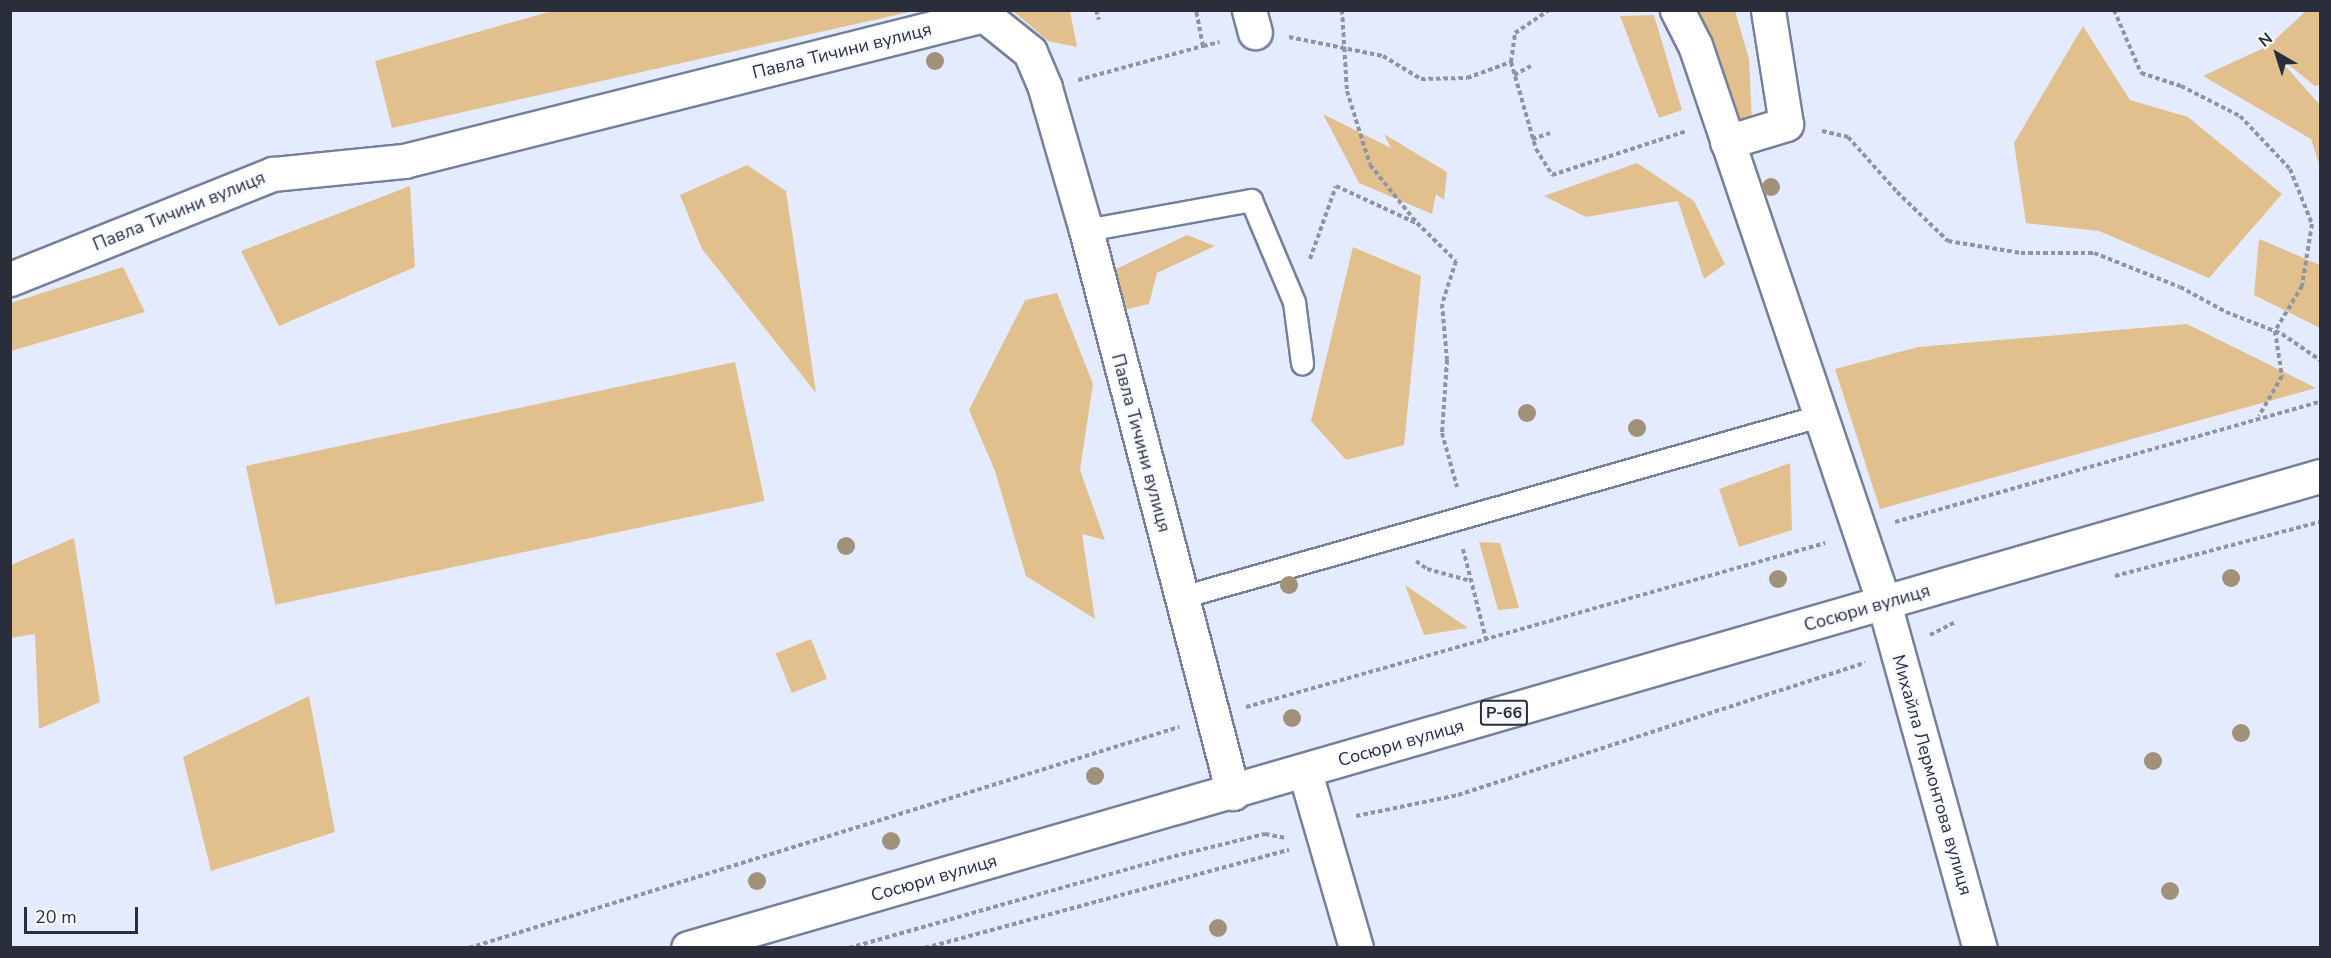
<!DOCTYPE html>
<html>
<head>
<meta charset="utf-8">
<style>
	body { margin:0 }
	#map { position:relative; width:2331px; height:958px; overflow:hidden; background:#e4ebfe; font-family:"Nunito Sans",sans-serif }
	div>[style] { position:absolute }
	.green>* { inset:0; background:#e2c08d; transform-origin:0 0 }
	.path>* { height:4px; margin-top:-2px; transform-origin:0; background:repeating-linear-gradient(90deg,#8d94a3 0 4.5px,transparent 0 7.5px) }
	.roads { filter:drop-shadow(2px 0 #74809c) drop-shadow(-2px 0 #74809c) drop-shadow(0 2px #74809c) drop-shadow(0 -2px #74809c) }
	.lane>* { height:21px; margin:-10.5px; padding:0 10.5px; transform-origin:10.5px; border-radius:10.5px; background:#fff }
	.street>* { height:33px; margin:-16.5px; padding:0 16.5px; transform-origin:16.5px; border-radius:16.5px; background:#fff }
	.primary>* { height:33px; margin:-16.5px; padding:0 16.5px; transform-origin:16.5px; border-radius:16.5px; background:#fff }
	.trees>* { width:18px; height:18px; margin:-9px; border-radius:50%; background:#a09178 }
	span { translate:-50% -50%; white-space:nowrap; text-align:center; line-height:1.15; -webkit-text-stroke:5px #f6f9ff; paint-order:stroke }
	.shield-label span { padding:2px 4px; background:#f6f9ff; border:2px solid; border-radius:4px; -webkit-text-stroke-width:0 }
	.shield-label { font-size:16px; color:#292e3a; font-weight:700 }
	.street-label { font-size:18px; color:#292e3a }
	.frame { position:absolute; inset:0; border:12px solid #292e3a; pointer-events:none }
	.north { position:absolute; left:2247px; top:24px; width:60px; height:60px; -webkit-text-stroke:4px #f6f9ff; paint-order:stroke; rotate:321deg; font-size:16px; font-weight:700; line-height:24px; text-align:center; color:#292e3a }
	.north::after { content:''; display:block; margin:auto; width:21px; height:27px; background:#292e3a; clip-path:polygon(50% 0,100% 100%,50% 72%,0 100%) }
	.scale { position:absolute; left:24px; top:907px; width:114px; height:27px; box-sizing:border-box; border:3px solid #292e3a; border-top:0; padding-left:8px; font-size:18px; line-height:21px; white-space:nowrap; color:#292e3a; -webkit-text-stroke:4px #f6f9ff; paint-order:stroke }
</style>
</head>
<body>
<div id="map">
	<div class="green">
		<i style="clip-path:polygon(2307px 10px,2320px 11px,2320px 85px,2315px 86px,2272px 51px,2320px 105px,2320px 167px,2311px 139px,2203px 76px,2268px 46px)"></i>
		<i style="clip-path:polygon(552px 11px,553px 10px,914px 11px,392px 128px,375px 61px)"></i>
		<i style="clip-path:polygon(1013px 11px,1070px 11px,1077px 47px,1048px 41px)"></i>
		<i style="clip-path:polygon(1699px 11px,1735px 11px,1749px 59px,1752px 123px,1737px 122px)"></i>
		<i style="clip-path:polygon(1654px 15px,1682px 110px,1659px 118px,1620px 16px)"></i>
		<i style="clip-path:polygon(2083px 26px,2130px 100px,2188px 117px,2282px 194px,2209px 278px,2099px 231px,2026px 223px,2014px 143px)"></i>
		<i style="clip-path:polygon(1323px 114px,1391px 148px,1384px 134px,1447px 172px,1444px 200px,1436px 194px,1432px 214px,1359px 183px)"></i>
		<i style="clip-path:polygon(1637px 163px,1694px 201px,1725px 264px,1704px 279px,1678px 201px,1586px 217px,1544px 196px)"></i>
		<i style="clip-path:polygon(747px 165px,786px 191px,816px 393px,702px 249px,680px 195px)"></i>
		<i style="clip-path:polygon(410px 186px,415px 267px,279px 326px,241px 251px)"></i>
		<i style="clip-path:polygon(1187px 235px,1215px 246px,1157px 273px,1149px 304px,1123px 310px,1112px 271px)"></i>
		<i style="clip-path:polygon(2259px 239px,2320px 265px,2320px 328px,2254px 295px)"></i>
		<i style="clip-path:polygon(1353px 247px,1421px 276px,1404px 445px,1346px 460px,1311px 421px)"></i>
		<i style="clip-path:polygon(123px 267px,145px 312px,11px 351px,11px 303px)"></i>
		<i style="clip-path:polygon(1057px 293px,1093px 384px,1080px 470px,1105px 540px,1082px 534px,1095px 619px,1026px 576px,995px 471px,969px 410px,1025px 300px)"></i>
		<i style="clip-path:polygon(2187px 324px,2316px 388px,1880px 509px,1835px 369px,1918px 347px)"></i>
		<i style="left:735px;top:362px;width:142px;height:500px;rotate:78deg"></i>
		<i style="clip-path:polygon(1790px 463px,1792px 530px,1739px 547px,1719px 489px)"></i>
		<i style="clip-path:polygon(74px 538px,100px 702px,39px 729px,35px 634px,11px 638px,11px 565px)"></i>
		<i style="clip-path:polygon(1479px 542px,1500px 543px,1519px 608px,1498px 610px)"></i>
		<i style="clip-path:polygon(1405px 585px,1468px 628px,1424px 635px)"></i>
		<i style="left:811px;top:639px;width:43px;height:38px;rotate:68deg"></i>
		<i style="clip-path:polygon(309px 696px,335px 832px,211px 871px,183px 757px)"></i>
	</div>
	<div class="path">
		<i style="left:1096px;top:10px;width:10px;rotate:73deg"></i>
		<i style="left:1342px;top:10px;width:81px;rotate:86.5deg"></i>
		<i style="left:1347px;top:91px;width:77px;rotate:72.7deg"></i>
		<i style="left:1370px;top:165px;width:75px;rotate:51deg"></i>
		<i style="left:1417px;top:223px;width:54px;rotate:44.3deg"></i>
		<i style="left:1456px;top:261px;width:45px;rotate:108deg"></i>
		<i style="left:1442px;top:304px;width:56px;rotate:84.9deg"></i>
		<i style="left:1447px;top:360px;width:73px;rotate:93.9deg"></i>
		<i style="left:1442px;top:433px;width:56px;rotate:74.5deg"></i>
		<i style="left:2114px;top:10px;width:69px;rotate:66.8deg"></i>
		<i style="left:2141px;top:73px;width:42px;rotate:18deg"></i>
		<i style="left:2181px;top:86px;width:66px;rotate:27deg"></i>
		<i style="left:2240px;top:116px;width:73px;rotate:46.7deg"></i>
		<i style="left:2290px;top:169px;width:59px;rotate:68.2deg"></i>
		<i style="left:2312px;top:224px;width:63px;rotate:99.2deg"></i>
		<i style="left:2302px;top:286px;width:52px;rotate:121deg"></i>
		<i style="left:2275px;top:331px;width:46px;rotate:81.2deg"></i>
		<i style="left:2282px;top:376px;width:46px;rotate:119.9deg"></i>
		<i style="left:1289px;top:37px;width:96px;rotate:11.4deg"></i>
		<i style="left:1383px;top:56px;width:44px;rotate:31.2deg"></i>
		<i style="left:1421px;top:79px;width:46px;rotate:-1.2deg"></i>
		<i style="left:1467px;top:78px;width:47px;rotate:-20deg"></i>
		<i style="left:1511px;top:62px;width:29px;rotate:-82deg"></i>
		<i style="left:1515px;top:33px;width:41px;rotate:-34.1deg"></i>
		<i style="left:1203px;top:46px;width:17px;rotate:-13deg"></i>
		<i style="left:1511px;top:62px;width:91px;rotate:74deg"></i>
		<i style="left:1536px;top:149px;width:31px;rotate:58deg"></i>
		<i style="left:1552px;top:175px;width:142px;rotate:-18.1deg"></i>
		<i style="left:1514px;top:75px;width:19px;rotate:-28deg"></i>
		<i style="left:1078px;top:80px;width:130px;rotate:-15.2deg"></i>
		<i style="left:1203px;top:46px;width:37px;rotate:-101deg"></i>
		<i style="left:1822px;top:131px;width:27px;rotate:13deg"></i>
		<i style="left:1848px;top:137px;width:74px;rotate:48.3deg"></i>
		<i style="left:1897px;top:192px;width:71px;rotate:43.9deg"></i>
		<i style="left:1948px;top:241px;width:74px;rotate:9.3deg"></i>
		<i style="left:2021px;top:253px;width:73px"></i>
		<i style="left:2094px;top:253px;width:92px;rotate:21.6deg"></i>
		<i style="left:2180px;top:287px;width:52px;rotate:28.5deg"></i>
		<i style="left:2226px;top:312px;width:60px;rotate:21.4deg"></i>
		<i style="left:2282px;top:334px;width:46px;rotate:34.4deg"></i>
		<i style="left:1532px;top:139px;width:19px;rotate:-18deg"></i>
		<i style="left:1310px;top:259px;width:77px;rotate:-70.4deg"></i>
		<i style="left:1336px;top:186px;width:88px;rotate:24.8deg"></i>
		<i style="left:1895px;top:522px;width:442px;rotate:-15.8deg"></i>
		<i style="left:1463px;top:549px;width:93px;rotate:75.7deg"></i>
		<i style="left:1416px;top:561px;width:14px;rotate:36deg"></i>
		<i style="left:1427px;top:569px;width:46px;rotate:15.3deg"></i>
		<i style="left:2115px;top:576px;width:212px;rotate:-14.8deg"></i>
		<i style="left:1930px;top:635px;width:28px;rotate:-27deg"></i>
		<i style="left:1246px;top:707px;width:602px;rotate:-15.81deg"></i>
		<i style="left:1356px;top:816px;width:104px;rotate:-11.6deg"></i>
		<i style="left:1458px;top:795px;width:428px;rotate:-18deg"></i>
		<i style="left:469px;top:948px;width:744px;rotate:-17.29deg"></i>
		<i style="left:849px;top:948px;width:330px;rotate:-15.8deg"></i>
		<i style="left:1167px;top:858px;width:101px;rotate:-13.8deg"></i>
		<i style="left:1265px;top:834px;width:20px;rotate:11deg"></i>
		<i style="left:925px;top:948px;width:377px;rotate:-15.1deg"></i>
	</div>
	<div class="roads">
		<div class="lane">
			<i style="left:1086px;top:230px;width:168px;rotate:-10.3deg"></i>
			<i style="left:1251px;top:200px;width:111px;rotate:67.1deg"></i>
			<i style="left:1294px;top:302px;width:62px;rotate:82.5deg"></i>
			<i style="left:1182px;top:597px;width:662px;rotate:-15.86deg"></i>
		</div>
		<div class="street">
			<i style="left:1249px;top:10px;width:23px;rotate:75deg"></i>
			<i style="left:1677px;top:10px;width:39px;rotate:63deg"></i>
			<i style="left:1695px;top:45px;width:589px;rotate:71.29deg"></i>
			<i style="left:1884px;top:603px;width:358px;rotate:74.5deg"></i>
			<i style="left:1727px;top:142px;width:62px;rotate:-17deg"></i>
			<i style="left:1786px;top:124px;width:115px;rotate:-99deg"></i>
			<i style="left:10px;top:279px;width:283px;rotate:-21.8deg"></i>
			<i style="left:273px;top:174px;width:132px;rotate:-5.7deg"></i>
			<i style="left:404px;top:161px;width:598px;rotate:-14.13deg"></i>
			<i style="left:984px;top:15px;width:59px;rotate:38.8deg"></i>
			<i style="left:1030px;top:52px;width:39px;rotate:67deg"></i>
			<i style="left:1045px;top:88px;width:148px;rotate:73.9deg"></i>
			<i style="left:1086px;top:230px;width:582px;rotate:75.37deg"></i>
			<i style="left:1305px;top:772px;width:183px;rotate:73.8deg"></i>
		</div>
		<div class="primary">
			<i style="left:688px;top:948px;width:1699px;rotate:-16.13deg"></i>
		</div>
	</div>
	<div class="trees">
		<i style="left:935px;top:61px"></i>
		<i style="left:1771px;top:187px"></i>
		<i style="left:1527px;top:413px"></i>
		<i style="left:1637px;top:428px"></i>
		<i style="left:846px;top:546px"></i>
		<i style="left:2231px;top:578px"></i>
		<i style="left:1778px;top:579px"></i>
		<i style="left:1289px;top:585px"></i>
		<i style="left:1292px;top:718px"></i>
		<i style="left:2241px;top:733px"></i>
		<i style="left:2153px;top:761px"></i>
		<i style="left:1095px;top:776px"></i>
		<i style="left:891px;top:841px"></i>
		<i style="left:757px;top:881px"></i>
		<i style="left:2170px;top:891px"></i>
		<i style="left:1218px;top:928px"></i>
	</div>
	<div class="shield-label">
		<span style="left:1504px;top:713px">Р-66</span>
	</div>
	<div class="street-label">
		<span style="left:842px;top:51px;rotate:-14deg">Павла Тичини вулиця</span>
		<span style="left:179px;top:211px;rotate:-22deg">Павла Тичини вулиця</span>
		<span style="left:1141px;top:443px;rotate:75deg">Павла Тичини вулиця</span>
		<span style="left:1867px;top:608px;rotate:-16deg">Сосюри вулиця</span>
		<span style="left:1401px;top:743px;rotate:-16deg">Сосюри вулиця</span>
		<span style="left:1932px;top:775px;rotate:74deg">Михайла Лермонтова вулиця</span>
		<span style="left:934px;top:878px;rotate:-16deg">Сосюри вулиця</span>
	</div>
	<div class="frame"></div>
	<div class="north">N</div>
	<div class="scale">20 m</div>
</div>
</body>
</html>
